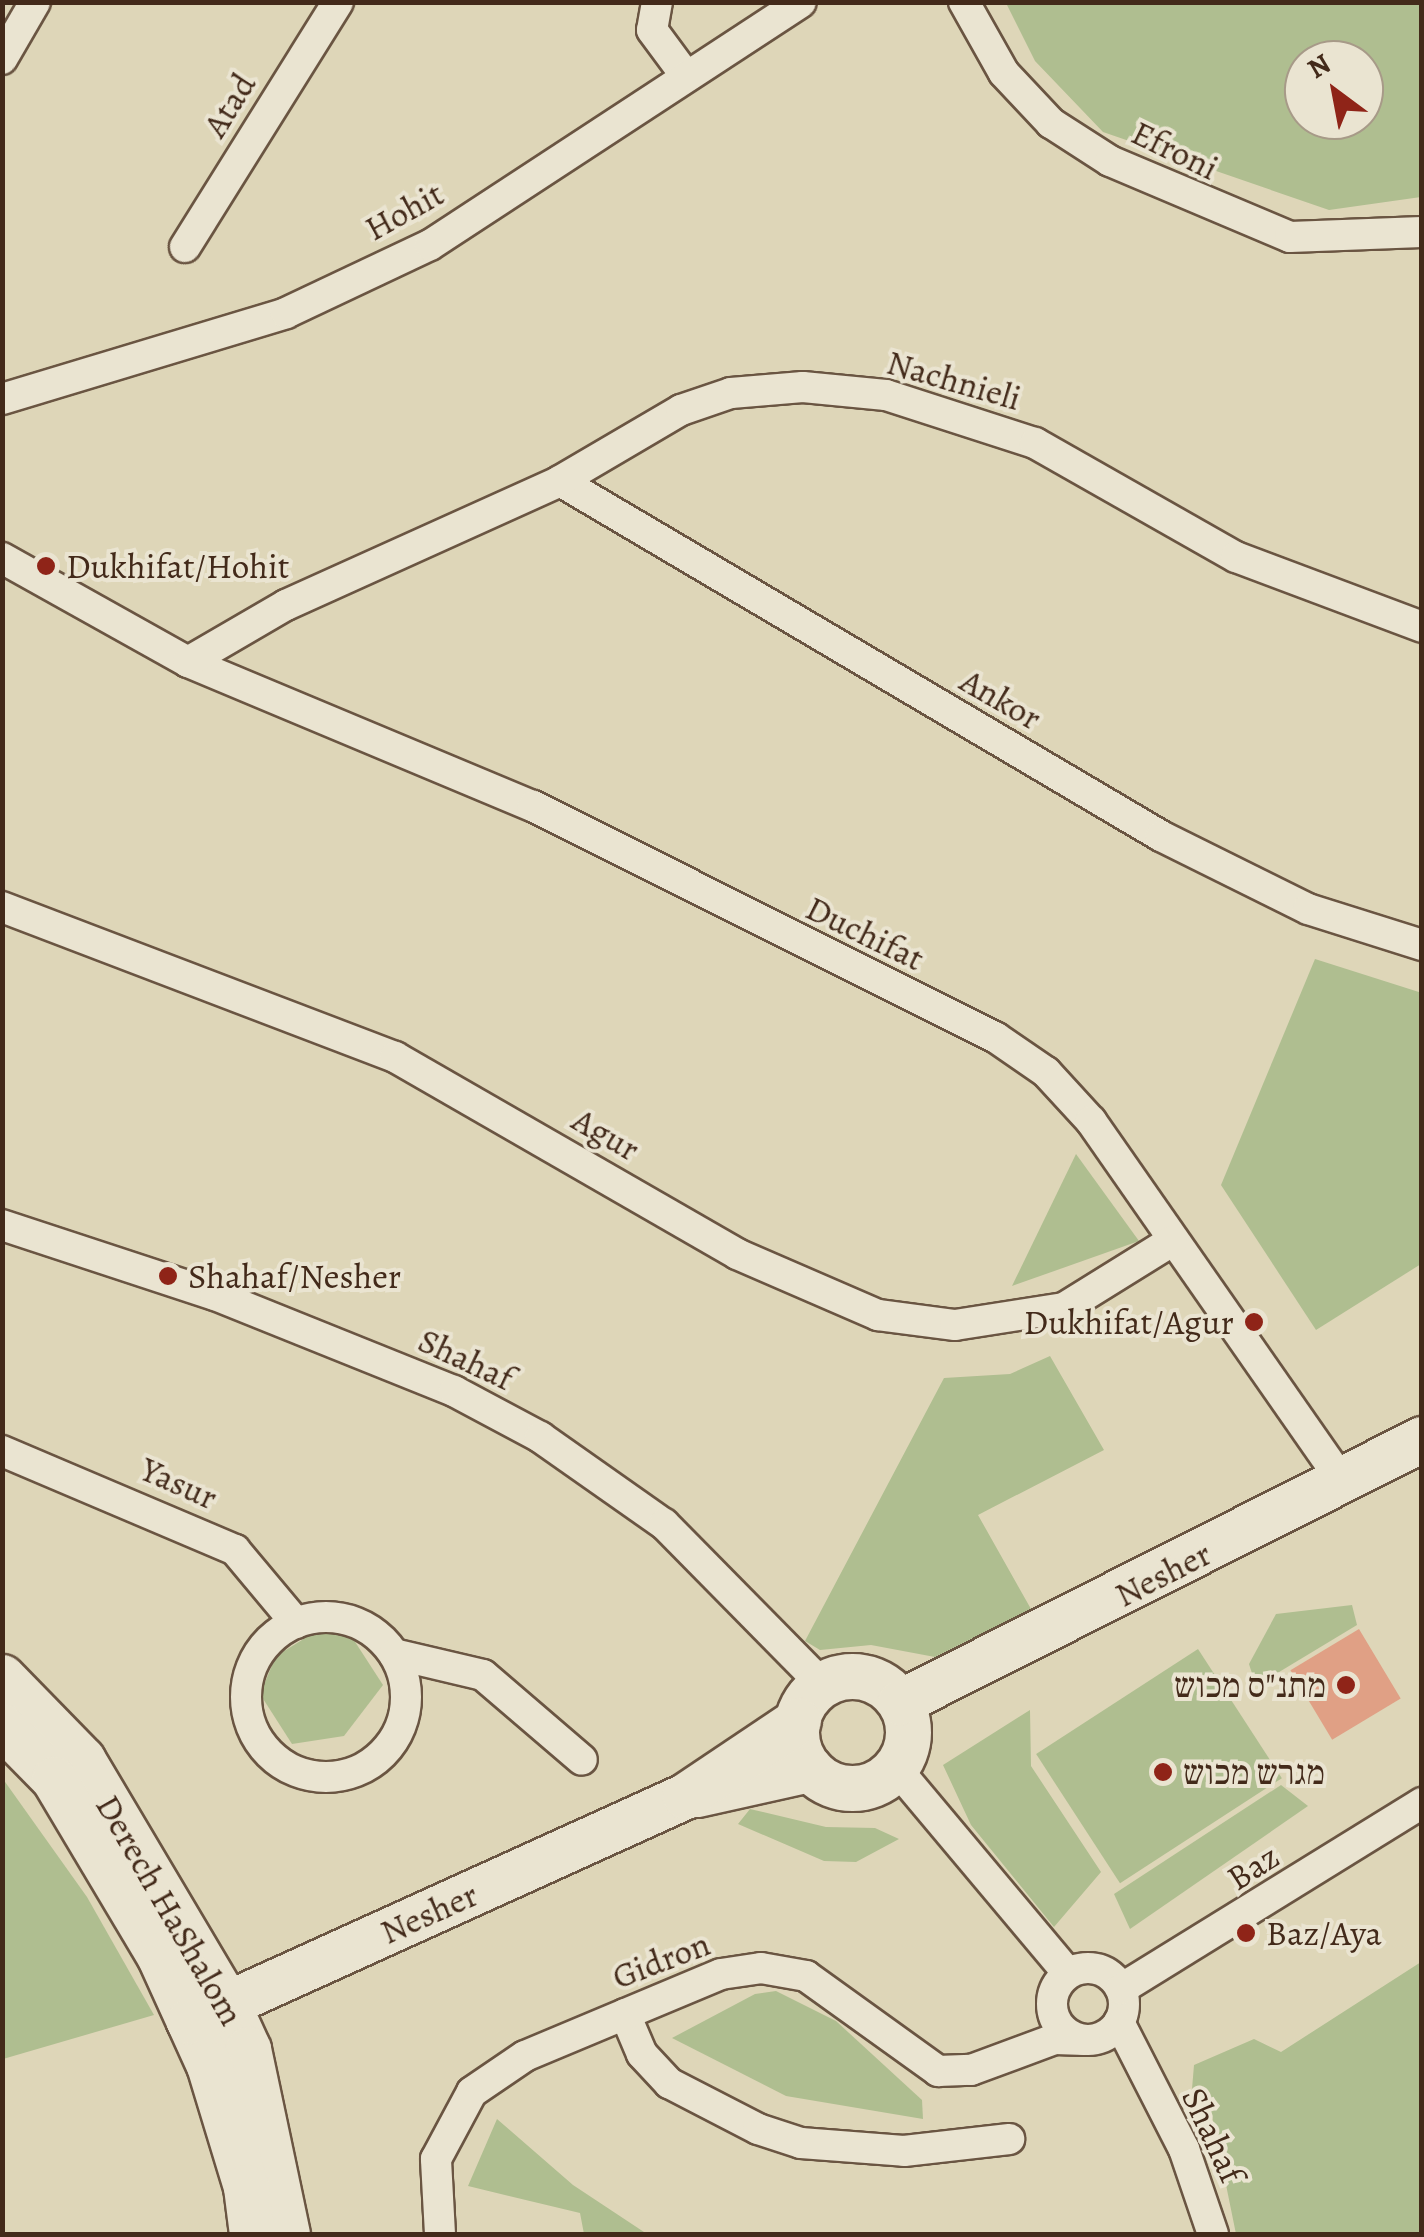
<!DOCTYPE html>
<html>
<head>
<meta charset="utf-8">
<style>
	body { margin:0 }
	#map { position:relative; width:1424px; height:2237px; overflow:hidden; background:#ded6b8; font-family:Alegreya,"Frank Ruhl Libre",serif }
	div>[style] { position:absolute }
	.green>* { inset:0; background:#afbe90; transform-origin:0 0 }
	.building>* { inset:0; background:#e0a085; transform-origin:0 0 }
	.roads { filter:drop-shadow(2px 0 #6a5542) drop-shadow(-2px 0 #6a5542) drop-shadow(0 2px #6a5542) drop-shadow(0 -2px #6a5542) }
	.street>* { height:30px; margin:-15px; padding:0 15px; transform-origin:15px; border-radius:15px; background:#eae4d1 }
	.street>.ring { margin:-15px; padding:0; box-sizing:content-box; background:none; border:30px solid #eae4d1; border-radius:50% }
	.secondary>* { height:45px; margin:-22.5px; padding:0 22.5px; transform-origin:22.5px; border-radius:22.5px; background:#eae4d1 }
	.secondary>.ring { margin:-22.5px; padding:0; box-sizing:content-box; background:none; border:45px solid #eae4d1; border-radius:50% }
	.dots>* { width:28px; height:28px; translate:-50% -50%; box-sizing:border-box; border:5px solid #eae4d1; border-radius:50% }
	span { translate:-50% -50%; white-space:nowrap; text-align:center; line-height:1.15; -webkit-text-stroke:8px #eae4d1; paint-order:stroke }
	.street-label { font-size:35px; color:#432a1a }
	.poi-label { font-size:35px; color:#432a1a }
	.left { translate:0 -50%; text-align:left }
	.right { translate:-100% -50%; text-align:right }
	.frame { position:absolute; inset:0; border:5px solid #432a1a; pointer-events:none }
	.north { position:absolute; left:1284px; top:40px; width:100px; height:100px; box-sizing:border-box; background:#eae4d1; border:2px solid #a79a88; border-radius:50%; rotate:328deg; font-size:28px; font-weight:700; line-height:40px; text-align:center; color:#432a1a }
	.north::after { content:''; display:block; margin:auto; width:35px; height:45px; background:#8f2418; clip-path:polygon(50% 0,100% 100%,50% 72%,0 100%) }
</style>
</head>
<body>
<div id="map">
	<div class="green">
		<i style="clip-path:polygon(evenodd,1006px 3px,1421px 3px,1421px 197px,1329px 210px,1103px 132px,1035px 61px,1006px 3px,1364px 60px,1364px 120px,1304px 120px,1304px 60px,1364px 60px)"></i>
		<i style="clip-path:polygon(1315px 959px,1422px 993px,1421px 1264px,1316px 1330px,1221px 1185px)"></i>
		<i style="clip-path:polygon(1076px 1154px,1139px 1241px,1012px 1286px)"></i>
		<i style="clip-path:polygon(1050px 1356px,1104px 1450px,978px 1515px,1031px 1609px,935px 1657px,871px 1645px,820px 1650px,805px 1641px,944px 1378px,1010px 1374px)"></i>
		<i style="clip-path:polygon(1352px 1605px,1357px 1625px,1256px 1686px,1249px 1664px,1276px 1614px)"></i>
		<i style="clip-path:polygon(348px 1631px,383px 1685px,344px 1736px,292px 1744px,260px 1694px,276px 1656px,315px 1632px)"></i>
		<i style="left:1198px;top:1649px;width:154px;height:193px;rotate:57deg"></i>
		<i style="clip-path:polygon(1030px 1710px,1031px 1766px,1101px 1872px,1054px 1927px,971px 1825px,943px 1765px)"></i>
		<i style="clip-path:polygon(3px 1779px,87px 1897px,154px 2015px,3px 2059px)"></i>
		<i style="clip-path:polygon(1281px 1785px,1308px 1806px,1130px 1929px,1114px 1894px)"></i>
		<i style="clip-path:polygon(750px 1809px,826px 1827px,875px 1828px,899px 1839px,856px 1862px,824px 1861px,738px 1824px)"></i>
		<i style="clip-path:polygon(1421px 1962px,1421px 2234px,1236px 2234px,1212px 2116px,1192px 2089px,1194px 2065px,1254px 2039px,1281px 2052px)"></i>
		<i style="clip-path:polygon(776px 1991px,836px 2021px,922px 2100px,923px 2119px,786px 2096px,672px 2038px,755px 1994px)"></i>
		<i style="clip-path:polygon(497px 2119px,573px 2185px,647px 2234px,584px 2234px,580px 2213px,468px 2186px)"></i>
	</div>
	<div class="building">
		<i style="left:1359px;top:1629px;width:81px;height:80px;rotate:59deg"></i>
	</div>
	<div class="roads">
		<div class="street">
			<i style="left:657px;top:2px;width:28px;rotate:100deg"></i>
			<i style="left:652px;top:30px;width:57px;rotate:53.5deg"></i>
			<i style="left:964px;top:2px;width:81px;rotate:60.6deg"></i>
			<i style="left:1004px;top:73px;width:69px;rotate:46.8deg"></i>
			<i style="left:1051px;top:123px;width:70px;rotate:32.8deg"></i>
			<i style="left:1110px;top:161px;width:195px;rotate:22.9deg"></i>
			<i style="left:1290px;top:237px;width:132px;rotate:-2.2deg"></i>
			<i style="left:2px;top:59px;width:66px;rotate:-59.9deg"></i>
			<i style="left:185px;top:247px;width:289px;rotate:-58deg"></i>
			<i style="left:2px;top:399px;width:297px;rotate:-16.8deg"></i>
			<i style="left:286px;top:313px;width:159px;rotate:-25.3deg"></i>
			<i style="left:430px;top:245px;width:443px;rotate:-33.2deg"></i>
			<i style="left:560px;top:481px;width:698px;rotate:30.57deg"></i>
			<i style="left:1161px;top:836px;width:164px;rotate:26.4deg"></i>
			<i style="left:1308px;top:909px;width:120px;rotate:17.5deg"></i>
			<i style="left:2px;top:558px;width:213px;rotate:29.2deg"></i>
			<i style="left:188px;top:662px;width:374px;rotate:22.7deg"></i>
			<i style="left:533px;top:806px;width:517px;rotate:26.57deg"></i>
			<i style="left:995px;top:1037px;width:62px;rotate:34.5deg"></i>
			<i style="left:1046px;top:1072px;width:67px;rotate:47.4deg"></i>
			<i style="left:1091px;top:1121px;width:437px;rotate:55.1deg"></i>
			<i style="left:188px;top:662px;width:113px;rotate:-30.2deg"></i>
			<i style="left:286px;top:605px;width:301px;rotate:-24.3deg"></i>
			<i style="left:560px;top:481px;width:140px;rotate:-30.4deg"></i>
			<i style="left:681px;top:410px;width:53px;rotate:-18.8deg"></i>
			<i style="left:731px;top:393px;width:72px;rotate:-4.8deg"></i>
			<i style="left:803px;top:387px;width:83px;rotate:5.5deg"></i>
			<i style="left:886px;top:395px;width:157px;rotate:17.9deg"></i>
			<i style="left:1035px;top:443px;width:231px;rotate:29.6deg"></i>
			<i style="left:1236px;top:557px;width:199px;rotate:20.6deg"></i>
			<i style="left:2px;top:907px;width:421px;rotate:20.9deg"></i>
			<i style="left:395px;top:1057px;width:395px;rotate:29.9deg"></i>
			<i style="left:737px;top:1254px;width:154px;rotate:23.4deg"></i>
			<i style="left:878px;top:1315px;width:78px;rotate:7.4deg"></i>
			<i style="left:955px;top:1325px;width:110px;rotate:-8.9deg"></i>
			<i style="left:1064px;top:1308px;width:127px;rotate:-31.8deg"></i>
			<i style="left:2px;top:1225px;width:224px;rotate:18.2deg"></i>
			<i style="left:215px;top:1295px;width:258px;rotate:21.9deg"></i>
			<i style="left:454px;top:1391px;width:98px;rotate:28.1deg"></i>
			<i style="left:540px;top:1437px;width:151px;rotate:35.1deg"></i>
			<i style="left:664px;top:1524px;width:226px;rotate:45.4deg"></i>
			<i style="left:2px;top:1451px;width:253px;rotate:23deg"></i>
			<i style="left:235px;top:1550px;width:95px;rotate:50.1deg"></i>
			<i class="ring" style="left:246px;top:1617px;width:130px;height:130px"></i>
			<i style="left:394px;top:1654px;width:91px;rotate:13.3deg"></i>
			<i style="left:483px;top:1675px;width:130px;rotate:40.6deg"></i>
			<i style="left:895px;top:1767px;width:269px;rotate:50deg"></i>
			<i class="ring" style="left:1052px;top:1968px;width:42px;height:42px"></i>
			<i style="left:1121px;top:1989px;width:354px;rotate:-31.7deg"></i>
			<i style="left:625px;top:2014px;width:43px;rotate:67deg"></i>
			<i style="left:642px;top:2054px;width:40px;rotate:47deg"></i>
			<i style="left:669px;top:2083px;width:100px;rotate:27.3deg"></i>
			<i style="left:758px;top:2129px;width:45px;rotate:18deg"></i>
			<i style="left:801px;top:2143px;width:103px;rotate:4.4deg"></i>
			<i style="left:904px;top:2151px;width:106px;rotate:-6.5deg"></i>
			<i style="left:1119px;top:2022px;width:143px;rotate:62.9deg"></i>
			<i style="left:1184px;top:2149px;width:90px;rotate:71.2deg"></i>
			<i style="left:440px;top:2234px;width:75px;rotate:-93.1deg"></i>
			<i style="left:436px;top:2159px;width:76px;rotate:-61.8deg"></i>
			<i style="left:472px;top:2092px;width:64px;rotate:-34.2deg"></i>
			<i style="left:525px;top:2056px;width:212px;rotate:-22.7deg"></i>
			<i style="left:721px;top:1974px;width:40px;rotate:-8.5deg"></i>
			<i style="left:761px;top:1968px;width:46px;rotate:10.1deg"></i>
			<i style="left:806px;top:1976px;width:163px;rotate:35.7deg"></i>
			<i style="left:938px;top:2071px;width:33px;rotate:-2deg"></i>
			<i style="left:971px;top:2070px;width:90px;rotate:-20.3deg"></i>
			<i style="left:1055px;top:2039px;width:30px;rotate:2deg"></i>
		</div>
		<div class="secondary">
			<i class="ring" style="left:796px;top:1676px;width:67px;height:67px"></i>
			<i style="left:2px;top:1677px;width:115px;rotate:45.7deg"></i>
			<i style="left:82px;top:1759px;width:284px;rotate:59.3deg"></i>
			<i style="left:227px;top:2003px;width:51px;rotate:65.5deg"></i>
			<i style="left:248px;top:2049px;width:189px;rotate:78.1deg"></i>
			<i style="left:900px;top:1702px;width:585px;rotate:-26.74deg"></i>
			<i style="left:2px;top:1726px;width:74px;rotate:45.5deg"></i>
			<i style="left:54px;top:1779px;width:205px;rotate:59.2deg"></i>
			<i style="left:159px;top:1955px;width:121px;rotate:65.6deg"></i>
			<i style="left:209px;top:2065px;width:127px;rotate:73.1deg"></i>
			<i style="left:246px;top:2187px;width:47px;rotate:82.7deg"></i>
			<i style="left:697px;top:1794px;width:116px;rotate:-12.5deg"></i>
			<i style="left:189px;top:2021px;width:545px;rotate:-24.4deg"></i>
			<i style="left:685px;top:1796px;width:136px;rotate:-33.9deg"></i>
		</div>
	</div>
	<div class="dots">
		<i style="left:46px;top:566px;background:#8f2418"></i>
		<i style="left:168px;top:1276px;background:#8f2418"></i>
		<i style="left:1254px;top:1322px;background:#8f2418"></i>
		<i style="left:1346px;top:1685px;background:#8f2418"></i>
		<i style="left:1163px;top:1772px;background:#8f2418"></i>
		<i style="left:1246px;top:1933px;background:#8f2418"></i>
	</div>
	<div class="street-label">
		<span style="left:229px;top:105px;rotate:-58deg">Atad</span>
		<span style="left:1175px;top:150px;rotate:26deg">Efroni</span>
		<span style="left:404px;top:211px;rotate:-29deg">Hohit</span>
		<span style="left:954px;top:380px;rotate:16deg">Nachnieli</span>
		<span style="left:1001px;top:699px;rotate:30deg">Ankor</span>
		<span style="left:865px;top:933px;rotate:26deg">Duchifat</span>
		<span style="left:606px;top:1134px;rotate:30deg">Agur</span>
		<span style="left:466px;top:1359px;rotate:25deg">Shahaf</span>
		<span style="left:179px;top:1483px;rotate:24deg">Yasur</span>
		<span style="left:1163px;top:1574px;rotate:-27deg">Nesher</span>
		<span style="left:1253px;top:1867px;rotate:-33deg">Baz</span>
		<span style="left:170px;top:1910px;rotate:60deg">Derech HaShalom</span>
		<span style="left:429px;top:1913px;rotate:-24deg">Nesher</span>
		<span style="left:661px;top:1960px;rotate:-21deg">Gidron</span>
		<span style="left:1213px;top:2135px;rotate:65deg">Shahaf</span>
	</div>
	<div class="poi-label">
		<span class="left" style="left:66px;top:566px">Dukhifat/Hohit</span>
		<span class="left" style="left:188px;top:1276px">Shahaf/Nesher</span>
		<span class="right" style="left:1234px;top:1322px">Dukhifat/Agur</span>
		<span class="right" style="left:1326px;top:1685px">מתנ"ס מכוש</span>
		<span class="left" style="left:1183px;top:1772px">מגרש מכוש</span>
		<span class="left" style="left:1266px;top:1933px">Baz/Aya</span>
	</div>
	<div class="frame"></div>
	<div class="north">N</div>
</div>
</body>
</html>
